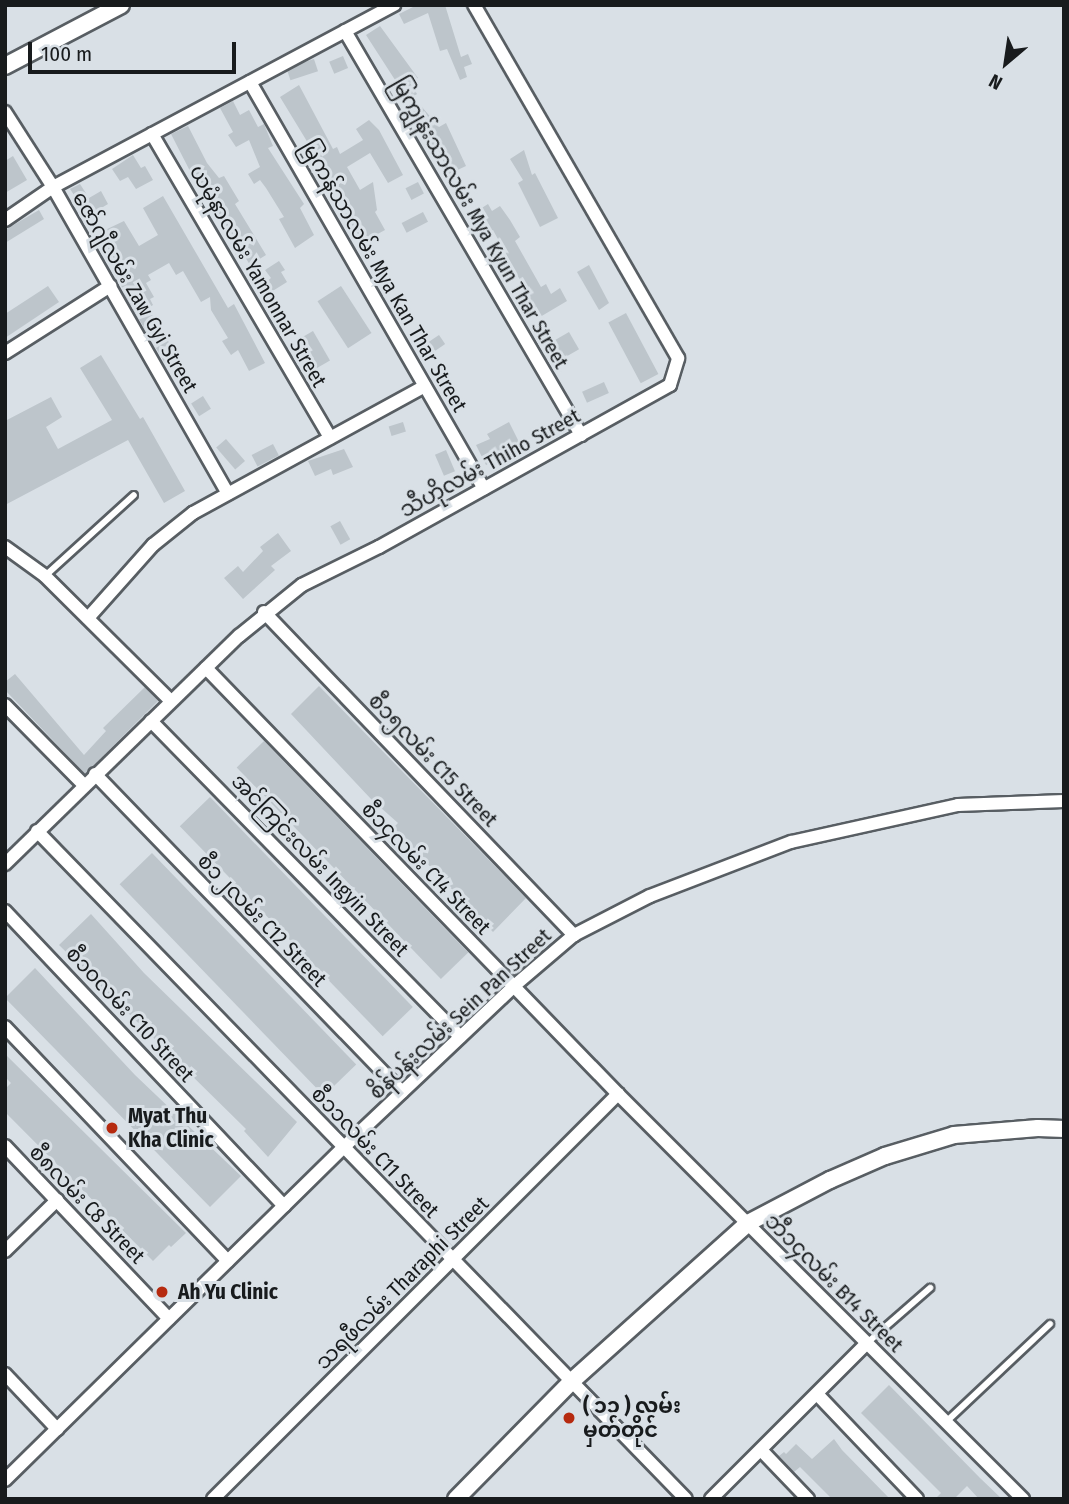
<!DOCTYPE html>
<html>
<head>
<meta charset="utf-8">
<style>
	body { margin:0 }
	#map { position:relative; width:1069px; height:1504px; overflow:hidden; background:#d9e0e6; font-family:"Fira Sans Condensed","Noto Sans Myanmar",sans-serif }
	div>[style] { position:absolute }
	.building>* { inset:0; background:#bdc5cb; transform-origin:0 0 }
	.roads { filter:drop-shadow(2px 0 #585e63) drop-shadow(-2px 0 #585e63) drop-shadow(0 2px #585e63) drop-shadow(0 -2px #585e63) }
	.service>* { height:6px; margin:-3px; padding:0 3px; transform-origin:3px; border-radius:3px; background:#fff }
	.minor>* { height:12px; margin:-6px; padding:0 6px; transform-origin:6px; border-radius:6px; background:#fff }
	.tertiary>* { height:16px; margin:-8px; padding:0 8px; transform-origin:8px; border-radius:8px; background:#fff }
	.dots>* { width:19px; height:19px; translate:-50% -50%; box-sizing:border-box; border:4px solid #d9e0e6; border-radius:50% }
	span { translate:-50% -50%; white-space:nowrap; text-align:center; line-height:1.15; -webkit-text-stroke:6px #d9e0e6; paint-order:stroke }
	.street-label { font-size:21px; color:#181b1d }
	.poi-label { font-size:21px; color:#181b1d; font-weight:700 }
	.left { translate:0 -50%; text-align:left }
	.frame { position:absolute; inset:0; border:7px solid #181b1d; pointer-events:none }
	.north { position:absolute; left:971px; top:28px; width:70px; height:70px; -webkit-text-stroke:5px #d9e0e6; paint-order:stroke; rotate:209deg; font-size:19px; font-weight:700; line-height:28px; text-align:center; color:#181b1d }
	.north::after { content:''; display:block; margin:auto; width:24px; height:32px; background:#181b1d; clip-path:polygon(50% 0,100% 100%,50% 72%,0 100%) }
	.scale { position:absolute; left:28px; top:42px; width:208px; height:32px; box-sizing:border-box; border:4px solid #181b1d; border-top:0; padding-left:9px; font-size:21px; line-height:24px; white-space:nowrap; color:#181b1d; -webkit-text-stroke:5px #d9e0e6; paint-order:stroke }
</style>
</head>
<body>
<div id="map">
	<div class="building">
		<i style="clip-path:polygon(417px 5px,445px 5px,461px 57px,468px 54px,472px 64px,464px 67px,467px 77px,460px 80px,447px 49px,440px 51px,428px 13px,404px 24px,399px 14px)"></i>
		<i style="clip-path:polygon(380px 26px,418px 78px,410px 83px,417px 94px,408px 100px,366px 35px)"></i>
		<i style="left:343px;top:56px;width:13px;height:15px;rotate:67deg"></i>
		<i style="left:314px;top:59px;width:13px;height:29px;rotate:72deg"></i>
		<i style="clip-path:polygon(299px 85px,333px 149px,337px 147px,340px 154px,363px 140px,356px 129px,369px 120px,379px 130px,403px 175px,388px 183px,370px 153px,347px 167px,360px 190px,373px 182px,377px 210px,375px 212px,385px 230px,363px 242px,345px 214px,353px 209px,342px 192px,339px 194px,280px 97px)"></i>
		<i style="clip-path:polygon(233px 101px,240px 115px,249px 110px,258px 127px,264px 124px,273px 146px,268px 148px,304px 204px,300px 208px,314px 235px,295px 248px,279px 219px,284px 217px,266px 188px,260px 180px,254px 184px,248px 174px,260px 167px,249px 140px,236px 147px,228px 135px,233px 132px,220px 108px)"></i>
		<i style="clip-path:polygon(422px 107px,439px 127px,446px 123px,466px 166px,449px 174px,437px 147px,435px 149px,411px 113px)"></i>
		<i style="clip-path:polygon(188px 126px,207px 163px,219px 178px,224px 176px,239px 201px,235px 204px,266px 255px,250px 265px,242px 252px,236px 255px,230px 243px,236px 240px,191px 173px,171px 134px)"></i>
		<i style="clip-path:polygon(524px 150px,532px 175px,535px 173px,558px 218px,540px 227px,518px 183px,523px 180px,510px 159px)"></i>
		<i style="clip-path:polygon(133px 155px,141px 168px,145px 166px,153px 180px,136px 189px,128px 177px,120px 181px,112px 169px)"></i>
		<i style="clip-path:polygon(13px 156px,27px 180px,5px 193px,5px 161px)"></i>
		<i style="left:418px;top:182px;width:13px;height:14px;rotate:63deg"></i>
		<i style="clip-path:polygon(80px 184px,89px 198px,101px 191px,108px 204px,88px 216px,70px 189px)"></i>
		<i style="clip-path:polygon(163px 196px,228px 308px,234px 304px,265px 363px,249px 371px,238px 350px,231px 355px,222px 341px,228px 338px,211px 310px,210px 297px,201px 302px,183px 271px,176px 275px,169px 263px,148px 275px,151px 280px,146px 283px,154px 297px,150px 299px,153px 305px,148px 308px,181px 362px,169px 370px,153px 343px,126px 297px,111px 261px,115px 260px,103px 240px,107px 238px,103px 231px,124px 221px,139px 246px,158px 235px,143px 208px)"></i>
		<i style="clip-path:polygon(488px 204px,492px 211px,500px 206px,510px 220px,520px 237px,515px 241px,541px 287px,546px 284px,551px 294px,560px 288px,567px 301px,540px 317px,493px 230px,489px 232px,477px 211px)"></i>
		<i style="clip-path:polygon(39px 210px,44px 219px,5px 243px,5px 230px)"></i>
		<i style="left:423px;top:212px;width:11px;height:24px;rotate:63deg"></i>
		<i style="clip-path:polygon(279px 261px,285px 270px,281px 272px,287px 282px,271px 292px,265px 283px,271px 278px,265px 270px)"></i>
		<i style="clip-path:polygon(589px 265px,609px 303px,599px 310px,577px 272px)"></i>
		<i style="clip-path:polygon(48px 286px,59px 302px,5px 338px,5px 314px)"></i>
		<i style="left:341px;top:286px;width:56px;height:28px;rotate:57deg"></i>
		<i style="left:626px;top:313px;width:69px;height:20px;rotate:62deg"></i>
		<i style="left:313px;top:331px;width:34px;height:19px;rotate:60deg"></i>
		<i style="left:569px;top:332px;width:20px;height:21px;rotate:60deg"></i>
		<i style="left:439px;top:335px;width:11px;height:18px;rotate:56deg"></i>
		<i style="clip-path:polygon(101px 355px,140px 419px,143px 417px,185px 491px,164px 503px,128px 440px,5px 505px,5px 421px,51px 397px,62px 417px,46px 427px,58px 449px,112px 420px,80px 368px)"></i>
		<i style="left:604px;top:382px;width:12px;height:24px;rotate:66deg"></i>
		<i style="left:203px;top:396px;width:15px;height:14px;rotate:58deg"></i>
		<i style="left:403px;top:422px;width:10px;height:15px;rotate:73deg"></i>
		<i style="clip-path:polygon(509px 422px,519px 442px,494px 454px,497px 460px,486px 465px,476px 445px,490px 439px,487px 434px)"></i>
		<i style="left:226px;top:439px;width:29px;height:13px;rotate:49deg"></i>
		<i style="left:273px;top:444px;width:13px;height:24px;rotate:63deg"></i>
		<i style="clip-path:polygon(344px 449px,353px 467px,333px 475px,331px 469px,315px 476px,308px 461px)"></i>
		<i style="left:446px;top:450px;width:23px;height:12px;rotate:67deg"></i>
		<i style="left:340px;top:521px;width:21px;height:11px;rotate:61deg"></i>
		<i style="clip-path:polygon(278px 533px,291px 551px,271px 566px,275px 570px,243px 599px,224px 578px,238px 566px,243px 572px,263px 551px,260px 547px)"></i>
		<i style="clip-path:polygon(15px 674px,84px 755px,106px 731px,103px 728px,145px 687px,158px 701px,85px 774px,5px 690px,5px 682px)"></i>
		<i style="clip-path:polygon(319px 686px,526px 898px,493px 932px,393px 828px,398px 823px,371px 799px,291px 714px)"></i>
		<i style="left:264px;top:741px;width:294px;height:38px;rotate:46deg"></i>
		<i style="left:210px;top:797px;width:292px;height:42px;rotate:46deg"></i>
		<i style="left:152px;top:853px;width:294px;height:45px;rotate:46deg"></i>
		<i style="clip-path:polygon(91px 914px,144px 973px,297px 1122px,268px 1157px,244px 1131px,246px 1129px,59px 945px)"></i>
		<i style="clip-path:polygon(35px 968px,135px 1075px,241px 1176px,210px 1207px,5px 998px)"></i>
		<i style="clip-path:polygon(5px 1054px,186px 1233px,171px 1247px,169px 1245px,153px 1261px,5px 1112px,5px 1089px,11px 1083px,5px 1077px)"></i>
		<i style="clip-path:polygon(889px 1385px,980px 1478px,1002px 1499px,979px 1499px,967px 1486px,954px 1499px,935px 1499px,941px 1493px,861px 1413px)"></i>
		<i style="clip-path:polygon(834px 1439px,842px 1450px,890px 1499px,832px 1499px,800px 1467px,794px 1472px,779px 1456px,784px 1452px,786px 1454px,796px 1444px,812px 1459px)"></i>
	</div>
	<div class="roads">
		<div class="service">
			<i style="left:45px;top:576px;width:120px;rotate:-42.3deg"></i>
			<i style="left:867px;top:1343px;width:84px;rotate:-41.1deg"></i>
			<i style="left:946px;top:1422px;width:143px;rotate:-43.3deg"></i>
		</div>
		<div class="minor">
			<i style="left:345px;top:31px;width:468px;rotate:59.7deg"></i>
			<i style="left:250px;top:82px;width:469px;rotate:60.1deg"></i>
			<i style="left:5px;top:112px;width:89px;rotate:57.4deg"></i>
			<i style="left:53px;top:187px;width:353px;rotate:60.3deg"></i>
			<i style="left:152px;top:134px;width:352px;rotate:59.6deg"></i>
			<i style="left:5px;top:220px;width:58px;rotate:-34.5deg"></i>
			<i style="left:53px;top:187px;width:387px;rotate:-28.1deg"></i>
			<i style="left:5px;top:353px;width:125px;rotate:-32.5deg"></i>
			<i style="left:5px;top:547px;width:49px;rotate:35.9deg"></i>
			<i style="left:45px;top:576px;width:177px;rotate:44.8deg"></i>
			<i style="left:264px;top:612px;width:448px;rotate:46.2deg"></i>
			<i style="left:88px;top:618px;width:98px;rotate:-48.3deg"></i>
			<i style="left:153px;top:545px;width:51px;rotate:-38.7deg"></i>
			<i style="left:193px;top:513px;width:264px;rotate:-28.7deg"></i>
			<i style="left:206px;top:668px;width:593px;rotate:45.96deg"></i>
			<i style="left:618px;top:1094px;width:573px;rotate:45deg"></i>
			<i style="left:5px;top:705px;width:112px;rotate:45.4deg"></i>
			<i style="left:151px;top:721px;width:442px;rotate:45.6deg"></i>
			<i style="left:95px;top:774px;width:442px;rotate:46deg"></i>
			<i style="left:37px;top:831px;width:931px;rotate:45.83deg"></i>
			<i style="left:5px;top:864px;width:327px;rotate:-44.3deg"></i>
			<i style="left:239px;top:636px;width:81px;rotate:-39deg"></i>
			<i style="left:302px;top:585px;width:86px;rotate:-26.3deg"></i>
			<i style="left:379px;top:547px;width:333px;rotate:-29.1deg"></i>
			<i style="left:670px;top:385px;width:28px;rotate:-73deg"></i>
			<i style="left:678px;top:358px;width:408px;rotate:-120deg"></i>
			<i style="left:5px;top:911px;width:406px;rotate:46.6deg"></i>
			<i style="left:5px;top:1027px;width:323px;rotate:46.4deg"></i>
			<i style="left:5px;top:1146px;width:238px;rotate:46.5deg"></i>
			<i style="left:5px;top:1251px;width:73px;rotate:-44.4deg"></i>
			<i style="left:5px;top:1374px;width:76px;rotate:46.6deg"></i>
			<i style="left:817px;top:1394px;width:145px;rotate:46.4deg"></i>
			<i style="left:761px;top:1450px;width:68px;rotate:46.2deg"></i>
			<i style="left:5px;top:1480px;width:475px;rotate:-44.5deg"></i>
			<i style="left:344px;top:1147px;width:234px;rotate:-43.4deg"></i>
			<i style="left:514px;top:986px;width:79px;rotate:-40.4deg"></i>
			<i style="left:574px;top:935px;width:85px;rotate:-27.2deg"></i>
			<i style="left:650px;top:896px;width:151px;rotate:-21deg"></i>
			<i style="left:791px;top:842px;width:171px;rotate:-12.5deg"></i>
			<i style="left:958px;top:805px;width:106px;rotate:-2.2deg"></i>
			<i style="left:213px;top:1499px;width:573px;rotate:-45deg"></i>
			<i style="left:711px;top:1499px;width:221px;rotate:-45deg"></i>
		</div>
		<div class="tertiary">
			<i style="left:5px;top:66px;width:131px;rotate:-27.7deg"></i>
			<i style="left:456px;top:1499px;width:165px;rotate:-45.5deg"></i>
			<i style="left:572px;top:1381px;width:237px;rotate:-41.9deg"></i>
			<i style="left:748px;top:1223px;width:93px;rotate:-27.7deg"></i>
			<i style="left:830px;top:1180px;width:60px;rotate:-23.6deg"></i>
			<i style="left:885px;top:1156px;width:72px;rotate:-16.9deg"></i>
			<i style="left:954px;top:1135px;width:84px;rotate:-4.8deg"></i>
			<i style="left:1038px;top:1128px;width:26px;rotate:2deg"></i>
		</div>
	</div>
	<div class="dots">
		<i style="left:112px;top:1128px;background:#b62a0f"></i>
		<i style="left:162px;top:1292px;background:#b62a0f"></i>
		<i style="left:569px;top:1418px;background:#b62a0f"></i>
	</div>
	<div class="street-label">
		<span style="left:480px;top:223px;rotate:60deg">မြကျွန်းသာလမ်း Mya Kyun Thar Street</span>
		<span style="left:258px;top:276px;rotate:60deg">ယမုံနာလမ်း Yamonnar Street</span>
		<span style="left:384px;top:276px;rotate:60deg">မြကန်သာလမ်း Mya Kan Thar Street</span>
		<span style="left:135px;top:292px;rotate:60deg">ဇော်ဂျီလမ်း Zaw Gyi Street</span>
		<span style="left:490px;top:463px;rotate:-29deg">သီဟိုလမ်း Thiho Street</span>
		<span style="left:433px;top:760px;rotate:46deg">စီ၁၅လမ်း C15 Street</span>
		<span style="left:320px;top:865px;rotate:46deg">အင်ကြင်းလမ်း Ingyin Street</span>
		<span style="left:426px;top:868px;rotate:46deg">စီ၁၄လမ်း C14 Street</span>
		<span style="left:262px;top:920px;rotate:46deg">စီ၁၂လမ်း C12 Street</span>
		<span style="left:130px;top:1014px;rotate:47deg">စီ၁၀လမ်း C10 Street</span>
		<span style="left:460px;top:1014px;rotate:-43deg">စိန်ပန်းလမ်း Sein Pan Street</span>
		<span style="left:375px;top:1152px;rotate:46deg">စီ၁၁လမ်း C11 Street</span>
		<span style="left:87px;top:1204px;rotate:46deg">စီ၈လမ်း C8 Street</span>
		<span style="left:402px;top:1283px;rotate:-45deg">သရဖီလမ်း Tharaphi Street</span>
		<span style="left:834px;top:1283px;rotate:45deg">ဘီ၁၄လမ်း B14 Street</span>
	</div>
	<div class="poi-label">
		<span class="left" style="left:128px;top:1128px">Myat Thu<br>Kha Clinic</span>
		<span class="left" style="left:178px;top:1292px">Ah Yu Clinic</span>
		<span class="left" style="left:583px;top:1418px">( ၁၁ ) လမ်း<br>မှတ်တိုင်</span>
	</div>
	<div class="frame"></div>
	<div class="north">N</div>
	<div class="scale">100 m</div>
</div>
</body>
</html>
